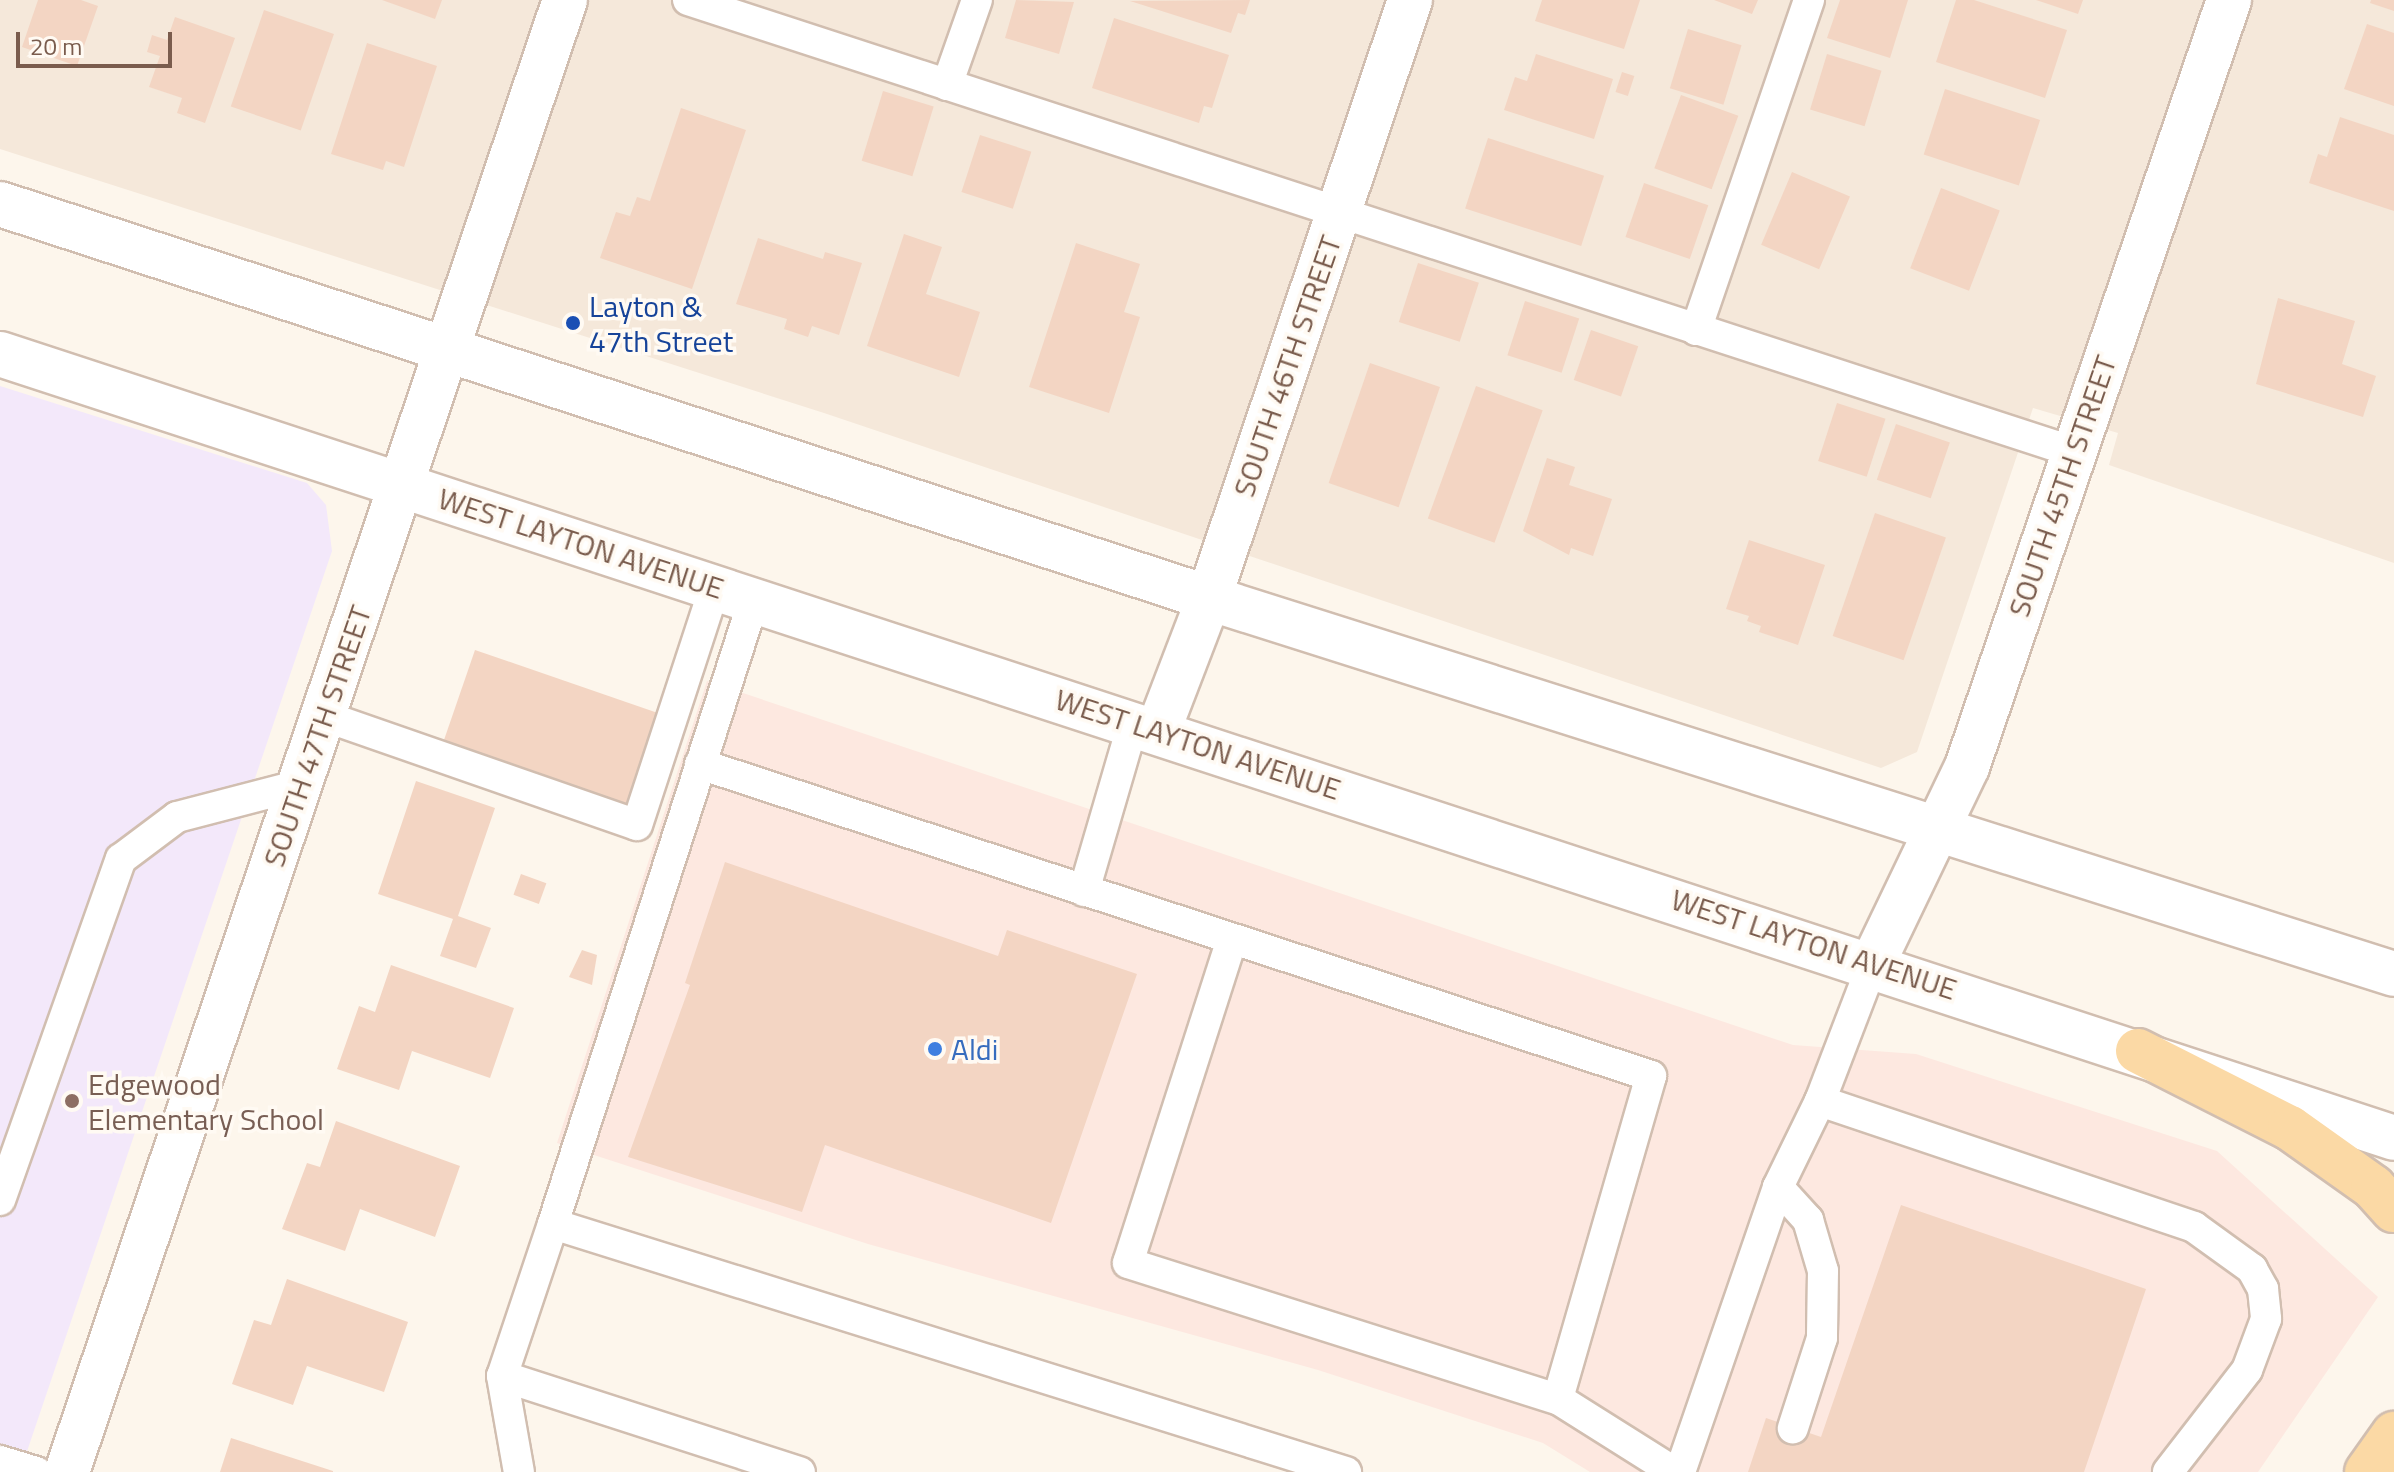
<!DOCTYPE html>
<html>
<head>
<meta charset="utf-8">
<style>
	body { margin:0 }
	#map { position:relative; width:2394px; height:1472px; overflow:hidden; background:#fdf6ec; font-family:"Titillium Web",sans-serif }
	div>[style] { position:absolute }
	.residential>* { inset:0; background:#f5e8da }
	.commercial>* { inset:0; background:#fde8e0 }
	.education>* { inset:0; background:#f3e8fa }
	.building>* { inset:0; background:#f3d5c3; transform-origin:0 0 }
	.roads { filter:drop-shadow(2px 0 #d1beb0) drop-shadow(-2px 0 #d1beb0) drop-shadow(0 2px #d1beb0) drop-shadow(0 -2px #d1beb0) }
	.service>* { height:30px; margin:-15px; padding:0 15px; transform-origin:15px; border-radius:15px; background:#fff }
	.minor>* { height:44px; margin:-22px; padding:0 22px; transform-origin:22px; border-radius:22px; background:#fff }
	.secondary>* { height:44px; margin:-22px; padding:0 22px; transform-origin:22px; border-radius:22px; background:#fff }
	.primary>* { height:44px; margin:-22px; padding:0 22px; transform-origin:22px; border-radius:22px; background:#fbd9a5 }
	.dots>* { width:22px; height:22px; translate:-50% -50%; box-sizing:border-box; border:4px solid #fffaf3; border-radius:50% }
	span { translate:-50% -50%; white-space:nowrap; text-align:center; line-height:1.15; -webkit-text-stroke:7px #fffaf3; paint-order:stroke }
	.transit-label { font-size:30px; color:#164399 }
	.left { translate:0 -50%; text-align:left }
	.street-label { font-size:30px; color:#7a5c4d }
	.shop-label { font-size:30px; color:#366cbe }
	.education-label { font-size:30px; color:#785e54 }
	.scale { position:absolute; left:16px; top:32px; width:156px; height:36px; box-sizing:border-box; border:4px solid #7a5c4d; border-top:0; padding-left:10px; font-size:24px; line-height:28px; white-space:nowrap; color:#7a5c4d; -webkit-text-stroke:6px #fffaf3; paint-order:stroke }
</style>
</head>
<body>
<div id="map">
	<div class="residential">
		<i style="clip-path:polygon(0 0,2394px 0,2394px 563px,2109px 465px,2118px 433px,2033px 408px,1917px 752px,1881px 768px,824px 413px,0 149px)"></i>
	</div>
	<div class="commercial">
		<i style="clip-path:polygon(707px 681px,1793px 1045px,1916px 1054px,2217px 1151px,2378px 1297px,2258px 1472px,1590px 1472px,1543px 1443px,1318px 1370px,868px 1244px,557px 1143px)"></i>
	</div>
	<div class="education">
		<i style="clip-path:polygon(0 386px,307px 483px,326px 505px,332px 551px,20px 1472px,0 1472px)"></i>
	</div>
	<div class="building">
		<i style="clip-path:polygon(38px 0,81px 0,98px 6px,77px 66px,22px 47px)"></i>
		<i style="clip-path:polygon(382px 0,442px 0,435px 19px)"></i>
		<i style="clip-path:polygon(1016px 0,1074px 2px,1059px 54px,1005px 38px)"></i>
		<i style="clip-path:polygon(1250px 0,1245px 15px,1238px 13px,1231px 33px,1130px 1px)"></i>
		<i style="clip-path:polygon(1542px 0,1640px 0,1624px 49px,1535px 21px)"></i>
		<i style="clip-path:polygon(1714px 0,1758px 0,1752px 14px)"></i>
		<i style="clip-path:polygon(1840px 0,1908px 0,1890px 58px,1827px 38px)"></i>
		<i style="clip-path:polygon(1956px 0,1974px 0,2067px 30px,2045px 98px,1936px 62px)"></i>
		<i style="clip-path:polygon(2036px 0,2083px 0,2078px 14px)"></i>
		<i style="clip-path:polygon(2371px 0,2394px 0,2394px 11px,2370px 3px)"></i>
		<i style="left:264px;top:10px;width:74px;height:102px;rotate:19deg"></i>
		<i style="clip-path:polygon(175px 17px,235px 38px,205px 123px,177px 113px,182px 98px,149px 87px,160px 56px,147px 52px,152px 35px,167px 40px)"></i>
		<i style="clip-path:polygon(1114px 18px,1229px 55px,1212px 108px,1204px 106px,1199px 123px,1092px 88px)"></i>
		<i style="clip-path:polygon(2367px 24px,2394px 33px,2394px 106px,2344px 89px)"></i>
		<i style="left:1688px;top:29px;width:56px;height:62px;rotate:17deg"></i>
		<i style="clip-path:polygon(367px 43px,437px 66px,404px 167px,386px 161px,383px 170px,331px 154px)"></i>
		<i style="clip-path:polygon(1536px 54px,1613px 79px,1594px 139px,1504px 110px,1515px 77px,1527px 81px)"></i>
		<i style="left:1827px;top:54px;width:57px;height:58px;rotate:17deg"></i>
		<i style="left:1622px;top:72px;width:13px;height:21px;rotate:18deg"></i>
		<i style="left:1945px;top:89px;width:100px;height:69px;rotate:18deg"></i>
		<i style="left:883px;top:91px;width:53px;height:73px;rotate:17deg"></i>
		<i style="left:1681px;top:95px;width:61px;height:78px;rotate:20deg"></i>
		<i style="clip-path:polygon(681px 108px,746px 130px,692px 289px,600px 258px,616px 212px,630px 216px,637px 197px,650px 201px)"></i>
		<i style="clip-path:polygon(2340px 117px,2394px 135px,2394px 211px,2309px 183px,2318px 154px,2327px 157px)"></i>
		<i style="left:980px;top:135px;width:54px;height:60px;rotate:18deg"></i>
		<i style="left:1488px;top:138px;width:122px;height:74px;rotate:18deg"></i>
		<i style="left:1792px;top:172px;width:63px;height:79px;rotate:23deg"></i>
		<i style="left:1644px;top:183px;width:68px;height:57px;rotate:19deg"></i>
		<i style="left:1941px;top:188px;width:63px;height:86px;rotate:21deg"></i>
		<i style="clip-path:polygon(904px 234px,942px 247px,926px 294px,980px 312px,959px 377px,867px 346px)"></i>
		<i style="clip-path:polygon(758px 238px,823px 259px,825px 252px,862px 263px,839px 335px,812px 326px,808px 337px,784px 329px,787px 319px,736px 304px)"></i>
		<i style="clip-path:polygon(1076px 243px,1140px 264px,1124px 312px,1140px 317px,1109px 413px,1029px 387px)"></i>
		<i style="left:1418px;top:263px;width:64px;height:62px;rotate:18deg"></i>
		<i style="clip-path:polygon(2278px 298px,2355px 321px,2342px 364px,2376px 376px,2363px 417px,2256px 384px)"></i>
		<i style="left:1525px;top:301px;width:57px;height:57px;rotate:18deg"></i>
		<i style="left:1591px;top:330px;width:50px;height:53px;rotate:19deg"></i>
		<i style="left:1370px;top:363px;width:74px;height:127px;rotate:19deg"></i>
		<i style="left:1476px;top:386px;width:71px;height:141px;rotate:20deg"></i>
		<i style="left:1837px;top:403px;width:51px;height:61px;rotate:18deg"></i>
		<i style="left:1896px;top:424px;width:57px;height:59px;rotate:19deg"></i>
		<i style="clip-path:polygon(1547px 458px,1575px 467px,1569px 485px,1612px 499px,1593px 556px,1571px 548px,1569px 555px,1523px 531px)"></i>
		<i style="left:1875px;top:513px;width:75px;height:130px;rotate:19deg"></i>
		<i style="clip-path:polygon(1749px 540px,1825px 565px,1798px 645px,1759px 632px,1761px 626px,1747px 621px,1749px 616px,1726px 609px)"></i>
		<i style="left:475px;top:650px;width:201px;height:100px;rotate:19deg"></i>
		<i style="clip-path:polygon(416px 781px,495px 808px,458px 916px,491px 928px,476px 968px,440px 956px,453px 919px,378px 894px)"></i>
		<i style="clip-path:polygon(725px 862px,998px 956px,1007px 930px,1137px 974px,1051px 1223px,825px 1145px,802px 1212px,628px 1157px,690px 985px,685px 983px)"></i>
		<i style="left:521px;top:874px;width:27px;height:22px;rotate:20deg"></i>
		<i style="clip-path:polygon(582px 950px,597px 955px,592px 985px,569px 977px)"></i>
		<i style="clip-path:polygon(391px 965px,514px 1008px,490px 1078px,412px 1051px,399px 1090px,337px 1069px,359px 1006px,375px 1012px)"></i>
		<i style="clip-path:polygon(336px 1121px,460px 1166px,435px 1237px,360px 1209px,345px 1251px,282px 1229px,307px 1163px,320px 1167px)"></i>
		<i style="clip-path:polygon(1901px 1205px,2146px 1289px,2084px 1472px,1748px 1472px,1766px 1418px,1821px 1437px)"></i>
		<i style="clip-path:polygon(287px 1279px,408px 1322px,384px 1392px,307px 1366px,293px 1405px,232px 1384px,254px 1320px,271px 1325px)"></i>
		<i style="clip-path:polygon(231px 1438px,333px 1471px,333px 1472px,220px 1472px)"></i>
	</div>
	<div class="roads">
		<div class="service">
			<i style="left:688px;top:0;width:1458px;rotate:18.06deg"></i>
			<i style="left:947px;top:85px;width:90px;rotate:-70.6deg"></i>
			<i style="left:1696px;top:330px;width:349px;rotate:-71.1deg"></i>
			<i style="left:754px;top:599px;width:657px;rotate:107.83deg"></i>
			<i style="left:553px;top:1224px;width:831px;rotate:17.37deg"></i>
			<i style="left:324px;top:716px;width:331px;rotate:19.2deg"></i>
			<i style="left:637px;top:825px;width:250px;rotate:-71.9deg"></i>
			<i style="left:700px;top:764px;width:1001px;rotate:18.16deg"></i>
			<i style="left:1651px;top:1076px;width:336px;rotate:106.1deg"></i>
			<i style="left:1558px;top:1399px;width:137px;rotate:32.2deg"></i>
			<i style="left:1084px;top:891px;width:175px;rotate:-73.7deg"></i>
			<i style="left:1232px;top:939px;width:340px;rotate:107.8deg"></i>
			<i style="left:1128px;top:1263px;width:451px;rotate:17.6deg"></i>
			<i style="left:1820px;top:1101px;width:395px;rotate:18.6deg"></i>
			<i style="left:2194px;top:1227px;width:72px;rotate:35.9deg"></i>
			<i style="left:2252px;top:1269px;width:23px;rotate:61deg"></i>
			<i style="left:2263px;top:1289px;width:30px;rotate:84deg"></i>
			<i style="left:2266px;top:1319px;width:54px;rotate:110.4deg"></i>
			<i style="left:2247px;top:1370px;width:129px;rotate:127.8deg"></i>
			<i style="left:1778px;top:1187px;width:45px;rotate:47.7deg"></i>
			<i style="left:1808px;top:1220px;width:53px;rotate:73.6deg"></i>
			<i style="left:1823px;top:1271px;width:67px;rotate:90.9deg"></i>
			<i style="left:1822px;top:1338px;width:95px;rotate:107.9deg"></i>
			<i style="left:0;top:1200px;width:362px;rotate:-70.5deg"></i>
			<i style="left:121px;top:859px;width:70px;rotate:-36.9deg"></i>
			<i style="left:177px;top:817px;width:127px;rotate:-14.6deg"></i>
			<i style="left:553px;top:1224px;width:160px;rotate:108.5deg"></i>
			<i style="left:502px;top:1376px;width:313px;rotate:17.9deg"></i>
			<i style="left:502px;top:1376px;width:97px;rotate:80deg"></i>
			<i style="left:0;top:1461px;width:38px;rotate:17deg"></i>
			<i style="left:1680px;top:1472px;width:301px;rotate:-71deg"></i>
			<i style="left:1778px;top:1187px;width:96px;rotate:-64deg"></i>
			<i style="left:1820px;top:1101px;width:148px;rotate:-69deg"></i>
		</div>
		<div class="minor">
			<i style="left:1158px;top:731px;width:142px;rotate:-69deg"></i>
			<i style="left:1209px;top:598px;width:631px;rotate:-71.42deg"></i>
			<i style="left:1873px;top:963px;width:217px;rotate:-64.4deg"></i>
			<i style="left:1967px;top:767px;width:811px;rotate:-71.14deg"></i>
			<i style="left:67px;top:1472px;width:1554px;rotate:-71.31deg"></i>
		</div>
		<div class="secondary">
			<i style="left:0;top:204px;width:1272px;rotate:18.05deg"></i>
			<i style="left:1209px;top:598px;width:1243px;rotate:17.6deg"></i>
			<i style="left:0;top:354px;width:2519px;rotate:18.13deg"></i>
		</div>
		<div class="primary">
			<i style="left:2138px;top:1051px;width:170px;rotate:26.9deg"></i>
			<i style="left:2290px;top:1128px;width:102px;rotate:35.4deg"></i>
			<i style="left:2373px;top:1187px;width:31px;rotate:48deg"></i>
			<i style="left:2367px;top:1472px;width:47px;rotate:-54.6deg"></i>
		</div>
	</div>
	<div class="dots">
		<i style="left:573px;top:323px;background:#1a4fb4"></i>
		<i style="left:935px;top:1049px;background:#3f7fe0"></i>
		<i style="left:72px;top:1101px;background:#8d6e63"></i>
	</div>
	<div class="transit-label">
		<span class="left" style="left:589px;top:323px">Layton &amp;<br>47th Street</span>
	</div>
	<div class="street-label">
		<span style="left:1287px;top:366px;rotate:-71deg">SOUTH 46TH STREET</span>
		<span style="left:2062px;top:486px;rotate:-71deg">SOUTH 45TH STREET</span>
		<span style="left:581px;top:543px;rotate:18deg">WEST LAYTON AVENUE</span>
		<span style="left:317px;top:736px;rotate:-71deg">SOUTH 47TH STREET</span>
		<span style="left:1198px;top:744px;rotate:18deg">WEST LAYTON AVENUE</span>
		<span style="left:1814px;top:944px;rotate:18deg">WEST LAYTON AVENUE</span>
	</div>
	<div class="shop-label">
		<span class="left" style="left:951px;top:1049px">Aldi</span>
	</div>
	<div class="education-label">
		<span class="left" style="left:88px;top:1101px">Edgewood<br>Elementary School</span>
	</div>
	<div class="scale">20 m</div>
</div>
</body>
</html>
